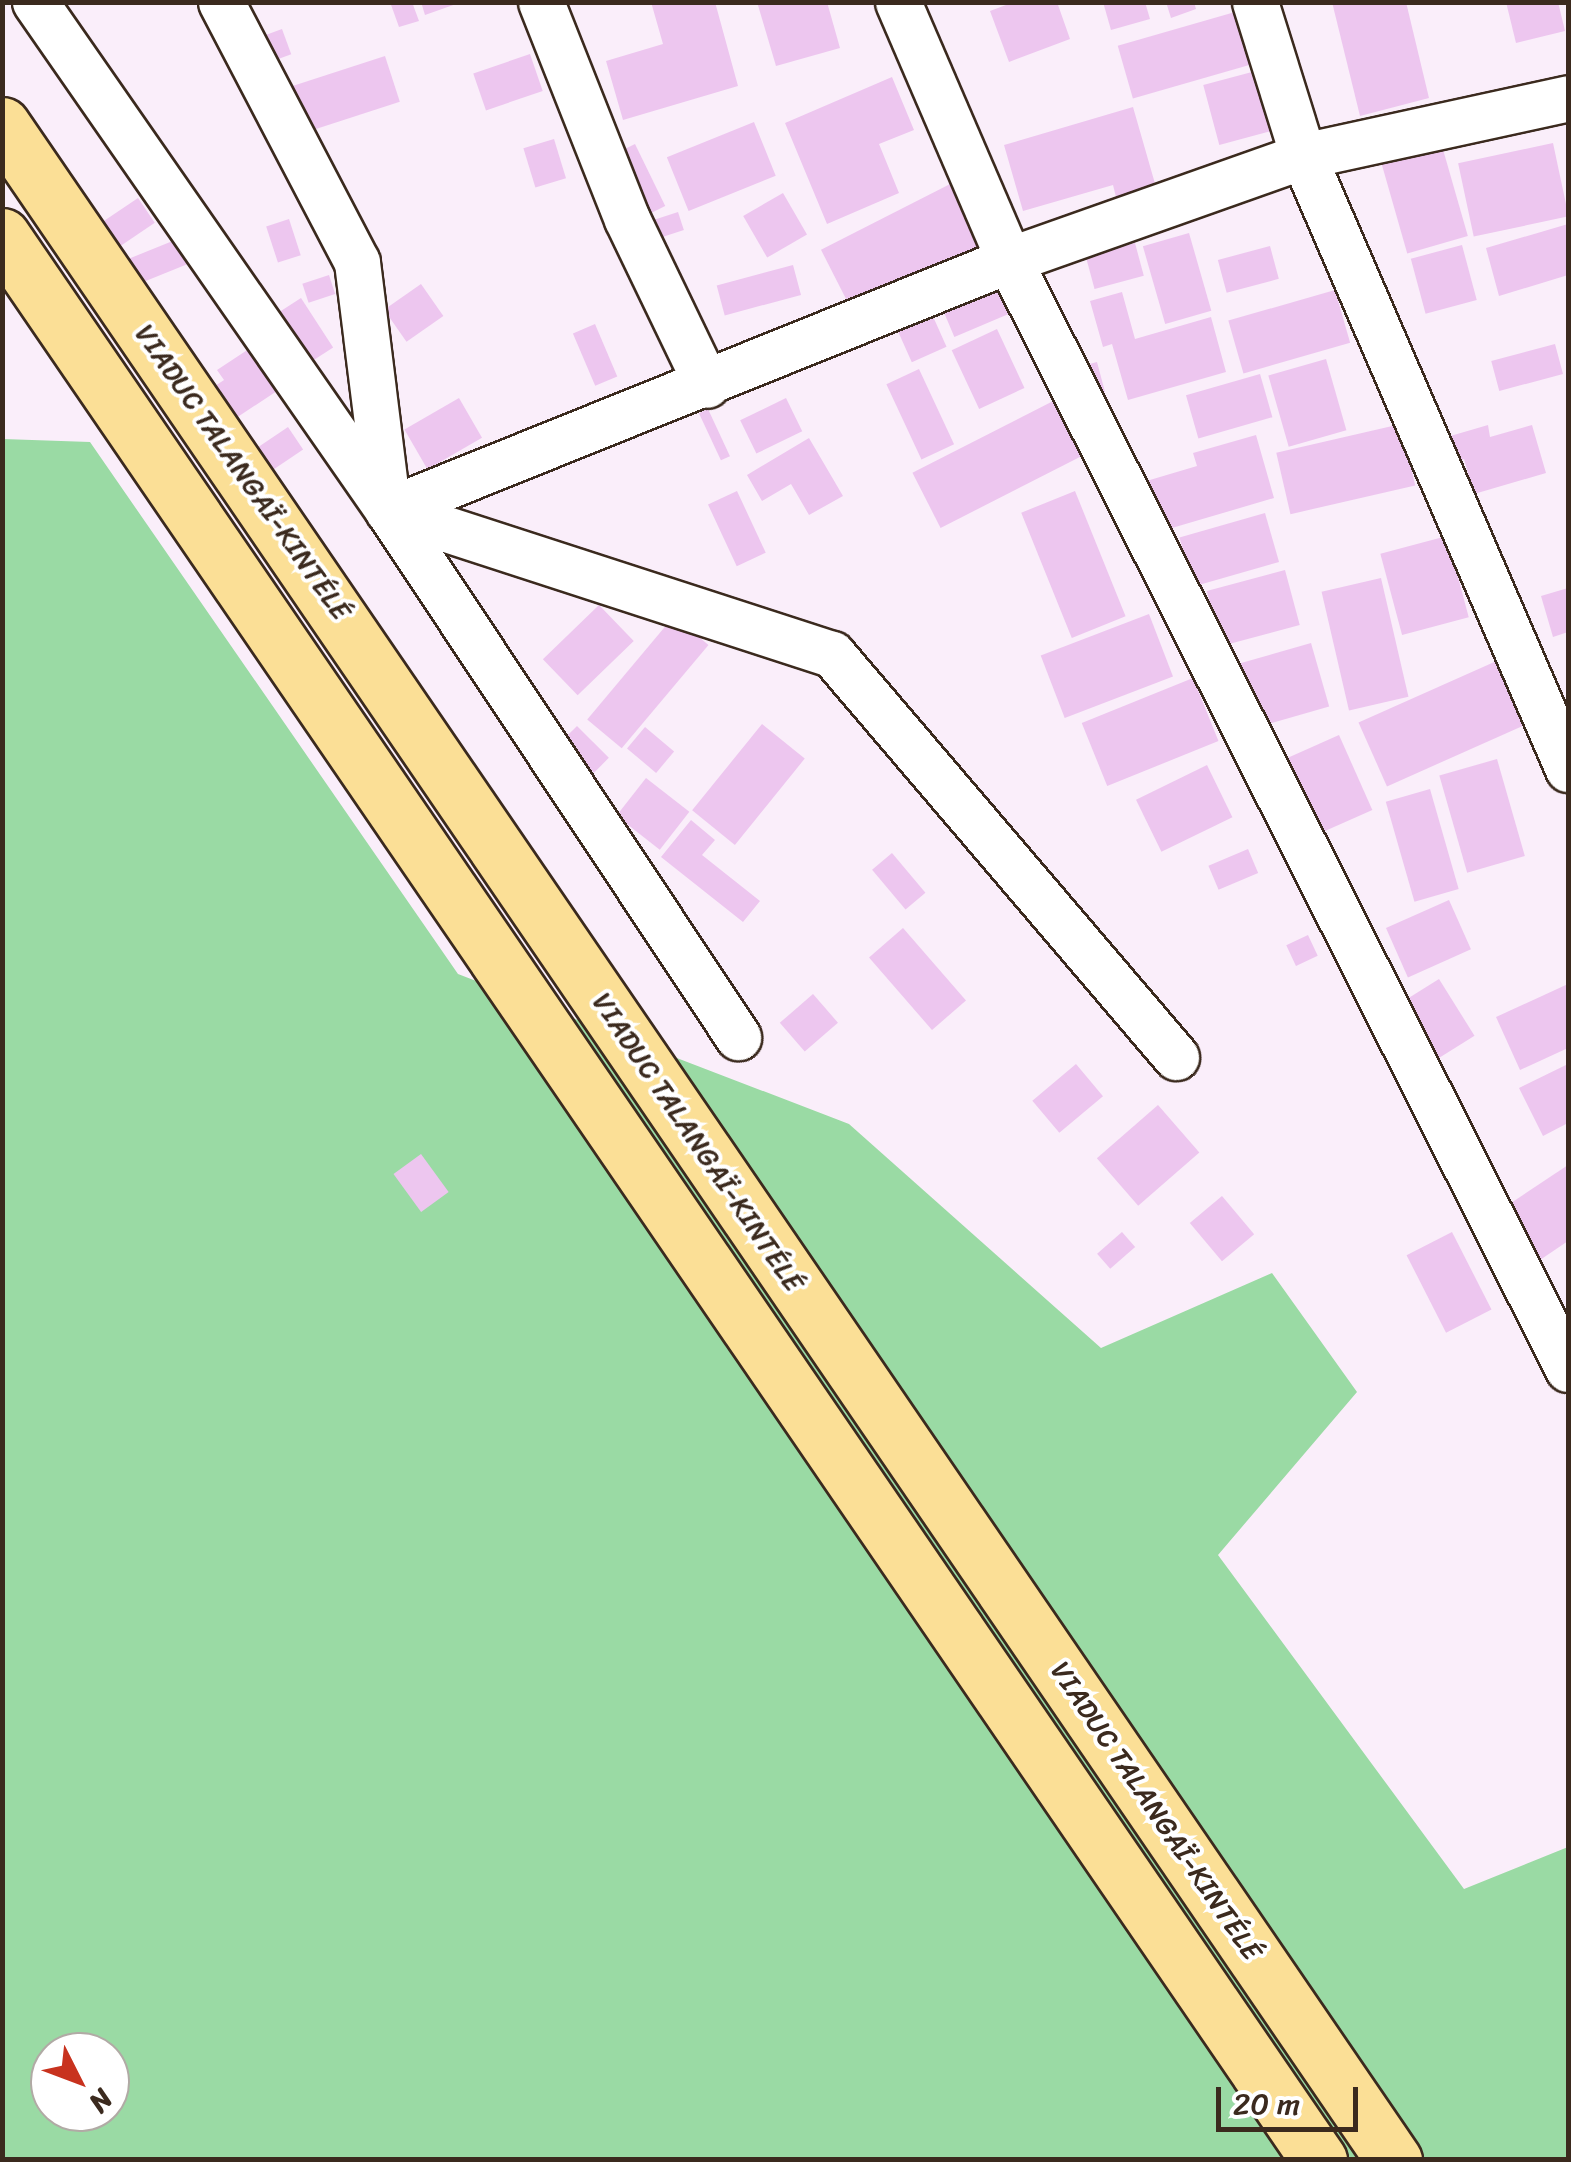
<!DOCTYPE html>
<html>
<head>
<meta charset="utf-8">
<style>
	body { margin:0 }
	#map { position:relative; width:1571px; height:2162px; overflow:hidden; background:#faeefa; font-family:Sriracha,sans-serif }
	div>[style] { position:absolute }
	.green>* { inset:0; background:#9adaa4 }
	.building>* { inset:0; background:#edc6ef; transform-origin:0 0 }
	.roads { filter:drop-shadow(2px 0 #3b2a1e) drop-shadow(-2px 0 #3b2a1e) drop-shadow(0 2px #3b2a1e) drop-shadow(0 -2px #3b2a1e) }
	.street>* { height:45px; margin:-22.5px; padding:0 22.5px; transform-origin:22.5px; border-radius:22.5px; background:#fff }
	.highway>* { height:55px; margin:-27.5px; padding:0 27.5px; transform-origin:27.5px; border-radius:27.5px; background:#fbdf96 }
	span { translate:-50% -50%; white-space:nowrap; text-align:center; line-height:1.15; -webkit-text-stroke:8px #fff; paint-order:stroke }
	.street-label { font-size:28px; color:#3b2a1e }
	.frame { position:absolute; inset:0; border:5px solid #3b2a1e; pointer-events:none }
	.north { position:absolute; left:30px; top:2032px; width:100px; height:100px; box-sizing:border-box; background:#fff; border:2px solid #b1aaa5; border-radius:50%; rotate:132deg; font-size:28px; font-weight:700; line-height:40px; text-align:center; color:#3b2a1e }
	.north::after { content:''; display:block; margin:auto; width:35px; height:45px; background:#c8321e; clip-path:polygon(50% 0,100% 100%,50% 72%,0 100%) }
	.scale { position:absolute; left:1216px; top:2087px; width:142px; height:45px; box-sizing:border-box; border:5px solid #3b2a1e; border-top:0; padding-left:12px; font-size:30px; line-height:35px; white-space:nowrap; color:#3b2a1e; -webkit-text-stroke:8px #fff; paint-order:stroke }
</style>
</head>
<body>
<div id="map">
	<div class="green">
		<i style="clip-path:polygon(evenodd,3px 439px,90px 442px,458px 974px,849px 1124px,1101px 1348px,1272px 1273px,1357px 1392px,1218px 1555px,1464px 1889px,1568px 1847px,1568px 2159px,3px 2160px,3px 439px,50px 2052px,110px 2052px,110px 2112px,50px 2112px,50px 2052px)"></i>
	</div>
	<div class="building">
		<i style="clip-path:polygon(390px 2px,412px 2px,419px 21px,399px 27px)"></i>
		<i style="clip-path:polygon(421px 2px,459px 2px,459px 3px,425px 15px)"></i>
		<i style="clip-path:polygon(651px 2px,715px 2px,738px 86px,623px 120px,606px 61px,663px 44px)"></i>
		<i style="clip-path:polygon(757px 2px,827px 2px,840px 48px,776px 66px)"></i>
		<i style="clip-path:polygon(1014px 2px,1057px 2px,1070px 39px,1009px 62px,990px 11px)"></i>
		<i style="clip-path:polygon(1103px 2px,1145px 2px,1150px 19px,1111px 30px)"></i>
		<i style="clip-path:polygon(1166px 2px,1194px 2px,1196px 9px,1171px 18px)"></i>
		<i style="clip-path:polygon(1332px 2px,1406px 2px,1429px 98px,1360px 116px)"></i>
		<i style="clip-path:polygon(1506px 2px,1558px 2px,1565px 31px,1516px 43px)"></i>
		<i style="left:1235px;top:12px;width:55px;height:122px;rotate:74deg"></i>
		<i style="left:282px;top:29px;width:27px;height:21px;rotate:70deg"></i>
		<i style="left:530px;top:54px;width:39px;height:60px;rotate:71deg"></i>
		<i style="left:385px;top:56px;width:48px;height:102px;rotate:72deg"></i>
		<i style="left:1267px;top:68px;width:62px;height:66px;rotate:75deg"></i>
		<i style="clip-path:polygon(892px 77px,914px 130px,879px 144px,899px 193px,827px 224px,785px 123px)"></i>
		<i style="clip-path:polygon(1133px 107px,1160px 201px,1120px 213px,1113px 185px,1023px 211px,1004px 145px)"></i>
		<i style="left:754px;top:122px;width:58px;height:94px;rotate:68deg"></i>
		<i style="left:554px;top:139px;width:41px;height:32px;rotate:73deg"></i>
		<i style="left:1440px;top:139px;width:101px;height:63px;rotate:74deg"></i>
		<i style="left:1553px;top:143px;width:75px;height:97px;rotate:78deg"></i>
		<i style="left:635px;top:144px;width:69px;height:30px;rotate:64deg"></i>
		<i style="left:960px;top:179px;width:74px;height:156px;rotate:63deg"></i>
		<i style="left:783px;top:193px;width:48px;height:46px;rotate:60deg"></i>
		<i style="left:138px;top:198px;width:30px;height:64px;rotate:56deg"></i>
		<i style="left:678px;top:212px;width:19px;height:41px;rotate:72deg"></i>
		<i style="left:289px;top:219px;width:38px;height:24px;rotate:72deg"></i>
		<i style="clip-path:polygon(1568px 224px,1568px 275px,1499px 296px,1486px 248px)"></i>
		<i style="left:1189px;top:233px;width:81px;height:48px;rotate:74deg"></i>
		<i style="left:190px;top:234px;width:27px;height:68px;rotate:68deg"></i>
		<i style="left:1135px;top:243px;width:34px;height:51px;rotate:75deg"></i>
		<i style="left:1462px;top:245px;width:57px;height:53px;rotate:75deg"></i>
		<i style="left:1270px;top:246px;width:34px;height:54px;rotate:75deg"></i>
		<i style="left:793px;top:265px;width:31px;height:79px;rotate:75deg"></i>
		<i style="left:1002px;top:270px;width:43px;height:70px;rotate:67deg"></i>
		<i style="left:329px;top:275px;width:20px;height:28px;rotate:72deg"></i>
		<i style="left:421px;top:284px;width:39px;height:45px;rotate:55deg"></i>
		<i style="left:1335px;top:290px;width:55px;height:111px;rotate:74deg"></i>
		<i style="clip-path:polygon(1122px 292px,1135px 339px,1211px 317px,1226px 372px,1128px 400px,1112px 344px,1103px 347px,1090px 301px)"></i>
		<i style="left:301px;top:298px;width:59px;height:30px;rotate:57deg"></i>
		<i style="left:927px;top:303px;width:48px;height:38px;rotate:66deg"></i>
		<i style="left:595px;top:324px;width:57px;height:24px;rotate:67deg"></i>
		<i style="left:997px;top:329px;width:65px;height:50px;rotate:65deg"></i>
		<i style="clip-path:polygon(261px 341px,289px 383px,227px 424px,206px 392px,224px 380px,217px 370px)"></i>
		<i style="left:1555px;top:344px;width:31px;height:66px;rotate:75deg"></i>
		<i style="left:1326px;top:359px;width:74px;height:60px;rotate:74deg"></i>
		<i style="left:1097px;top:362px;width:31px;height:22px;rotate:75deg"></i>
		<i style="left:919px;top:369px;width:83px;height:36px;rotate:65deg"></i>
		<i style="left:1260px;top:374px;width:45px;height:77px;rotate:74deg"></i>
		<i style="left:1063px;top:396px;width:62px;height:169px;rotate:63deg"></i>
		<i style="left:459px;top:398px;width:46px;height:63px;rotate:60deg"></i>
		<i style="left:786px;top:398px;width:37px;height:51px;rotate:64deg"></i>
		<i style="left:708px;top:409px;width:52px;height:10px;rotate:65deg"></i>
		<i style="left:1401px;top:424px;width:63px;height:128px;rotate:77deg"></i>
		<i style="clip-path:polygon(1488px 425px,1490px 437px,1532px 425px,1546px 473px,1474px 494px,1464px 459px,1455px 462px,1447px 437px)"></i>
		<i style="left:288px;top:427px;width:27px;height:38px;rotate:56deg"></i>
		<i style="clip-path:polygon(1256px 435px,1274px 498px,1148px 535px,1133px 485px,1197px 466px,1193px 453px)"></i>
		<i style="clip-path:polygon(809px 438px,843px 496px,809px 515px,791px 484px,762px 501px,747px 475px)"></i>
		<i style="left:737px;top:491px;width:68px;height:32px;rotate:65deg"></i>
		<i style="left:1075px;top:491px;width:135px;height:58px;rotate:68deg"></i>
		<i style="left:1265px;top:513px;width:51px;height:89px;rotate:74deg"></i>
		<i style="left:1447px;top:536px;width:84px;height:69px;rotate:75deg"></i>
		<i style="left:1285px;top:570px;width:57px;height:81px;rotate:75deg"></i>
		<i style="left:1381px;top:578px;width:122px;height:61px;rotate:77deg"></i>
		<i style="clip-path:polygon(1568px 588px,1568px 632px,1553px 637px,1541px 596px)"></i>
		<i style="left:599px;top:605px;width:50px;height:78px;rotate:46deg"></i>
		<i style="left:1149px;top:614px;width:67px;height:116px;rotate:69deg"></i>
		<i style="left:674px;top:616px;width:45px;height:135px;rotate:40deg"></i>
		<i style="left:1311px;top:643px;width:66px;height:80px;rotate:74deg"></i>
		<i style="left:1501px;top:659px;width:70px;height:156px;rotate:66deg"></i>
		<i style="left:1193px;top:678px;width:68px;height:120px;rotate:68deg"></i>
		<i style="left:762px;top:724px;width:55px;height:111px;rotate:39deg"></i>
		<i style="left:577px;top:726px;width:45px;height:21px;rotate:45deg"></i>
		<i style="left:645px;top:727px;width:38px;height:28px;rotate:40deg"></i>
		<i style="left:1339px;top:735px;width:82px;height:76px;rotate:66deg"></i>
		<i style="left:1497px;top:759px;width:101px;height:60px;rotate:74deg"></i>
		<i style="left:1207px;top:765px;width:58px;height:79px;rotate:64deg"></i>
		<i style="left:646px;top:778px;width:55px;height:48px;rotate:38deg"></i>
		<i style="left:1430px;top:789px;width:104px;height:46px;rotate:74deg"></i>
		<i style="clip-path:polygon(691px 820px,715px 840px,702px 855px,760px 901px,743px 922px,661px 857px)"></i>
		<i style="left:1248px;top:849px;width:26px;height:43px;rotate:67deg"></i>
		<i style="left:892px;top:853px;width:52px;height:26px;rotate:50deg"></i>
		<i style="left:1449px;top:900px;width:54px;height:69px;rotate:66deg"></i>
		<i style="left:903px;top:928px;width:96px;height:45px;rotate:49deg"></i>
		<i style="left:1308px;top:935px;width:23px;height:24px;rotate:65deg"></i>
		<i style="left:1439px;top:979px;width:67px;height:58px;rotate:58deg"></i>
		<i style="clip-path:polygon(1568px 984px,1568px 1048px,1520px 1070px,1496px 1017px)"></i>
		<i style="left:813px;top:994px;width:38px;height:44px;rotate:49deg"></i>
		<i style="left:1076px;top:1064px;width:42px;height:57px;rotate:50deg"></i>
		<i style="clip-path:polygon(1568px 1064px,1568px 1123px,1543px 1136px,1519px 1088px)"></i>
		<i style="left:1158px;top:1105px;width:63px;height:81px;rotate:49deg"></i>
		<i style="left:421px;top:1154px;width:47px;height:34px;rotate:54deg"></i>
		<i style="clip-path:polygon(1568px 1165px,1568px 1241px,1540px 1260px,1505px 1207px)"></i>
		<i style="left:1222px;top:1196px;width:50px;height:42px;rotate:50deg"></i>
		<i style="left:1122px;top:1232px;width:20px;height:33px;rotate:49deg"></i>
		<i style="left:1452px;top:1232px;width:87px;height:51px;rotate:63deg"></i>
	</div>
	<div class="roads">
		<div class="street">
			<i style="left:35px;top:2px;width:619px;rotate:55.21deg"></i>
			<i style="left:388px;top:510px;width:633px;rotate:56.41deg"></i>
			<i style="left:221px;top:2px;width:293px;rotate:62.4deg"></i>
			<i style="left:357px;top:262px;width:250px;rotate:82.9deg"></i>
			<i style="left:388px;top:510px;width:467px;rotate:18deg"></i>
			<i style="left:832px;top:654px;width:530px;rotate:49.52deg"></i>
			<i style="left:541px;top:2px;width:233px;rotate:68.4deg"></i>
			<i style="left:627px;top:219px;width:184px;rotate:64.3deg"></i>
			<i style="left:898px;top:2px;width:281px;rotate:66.7deg"></i>
			<i style="left:1009px;top:260px;width:1242px;rotate:63.25deg"></i>
			<i style="left:1255px;top:2px;width:161px;rotate:72.7deg"></i>
			<i style="left:1303px;top:156px;width:668px;rotate:66.62deg"></i>
			<i style="left:388px;top:510px;width:669px;rotate:-21.93deg"></i>
			<i style="left:1009px;top:260px;width:312px;rotate:-19.5deg"></i>
			<i style="left:1303px;top:156px;width:271px;rotate:-12.3deg"></i>
		</div>
		<div class="highway">
			<i style="left:2px;top:125px;width:2466px;rotate:55.63deg"></i>
			<i style="left:2px;top:236px;width:2332px;rotate:55.61deg"></i>
		</div>
	</div>
	<div class="street-label">
		<span style="left:243px;top:472px;rotate:55deg">VIADUC TALANGAÏ-KINTÉLÉ</span>
		<span style="left:698px;top:1142px;rotate:56deg">VIADUC TALANGAÏ-KINTÉLÉ</span>
		<span style="left:1156px;top:1811px;rotate:56deg">VIADUC TALANGAÏ-KINTÉLÉ</span>
	</div>
	<div class="frame"></div>
	<div class="north">N</div>
	<div class="scale">20 m</div>
</div>
</body>
</html>
